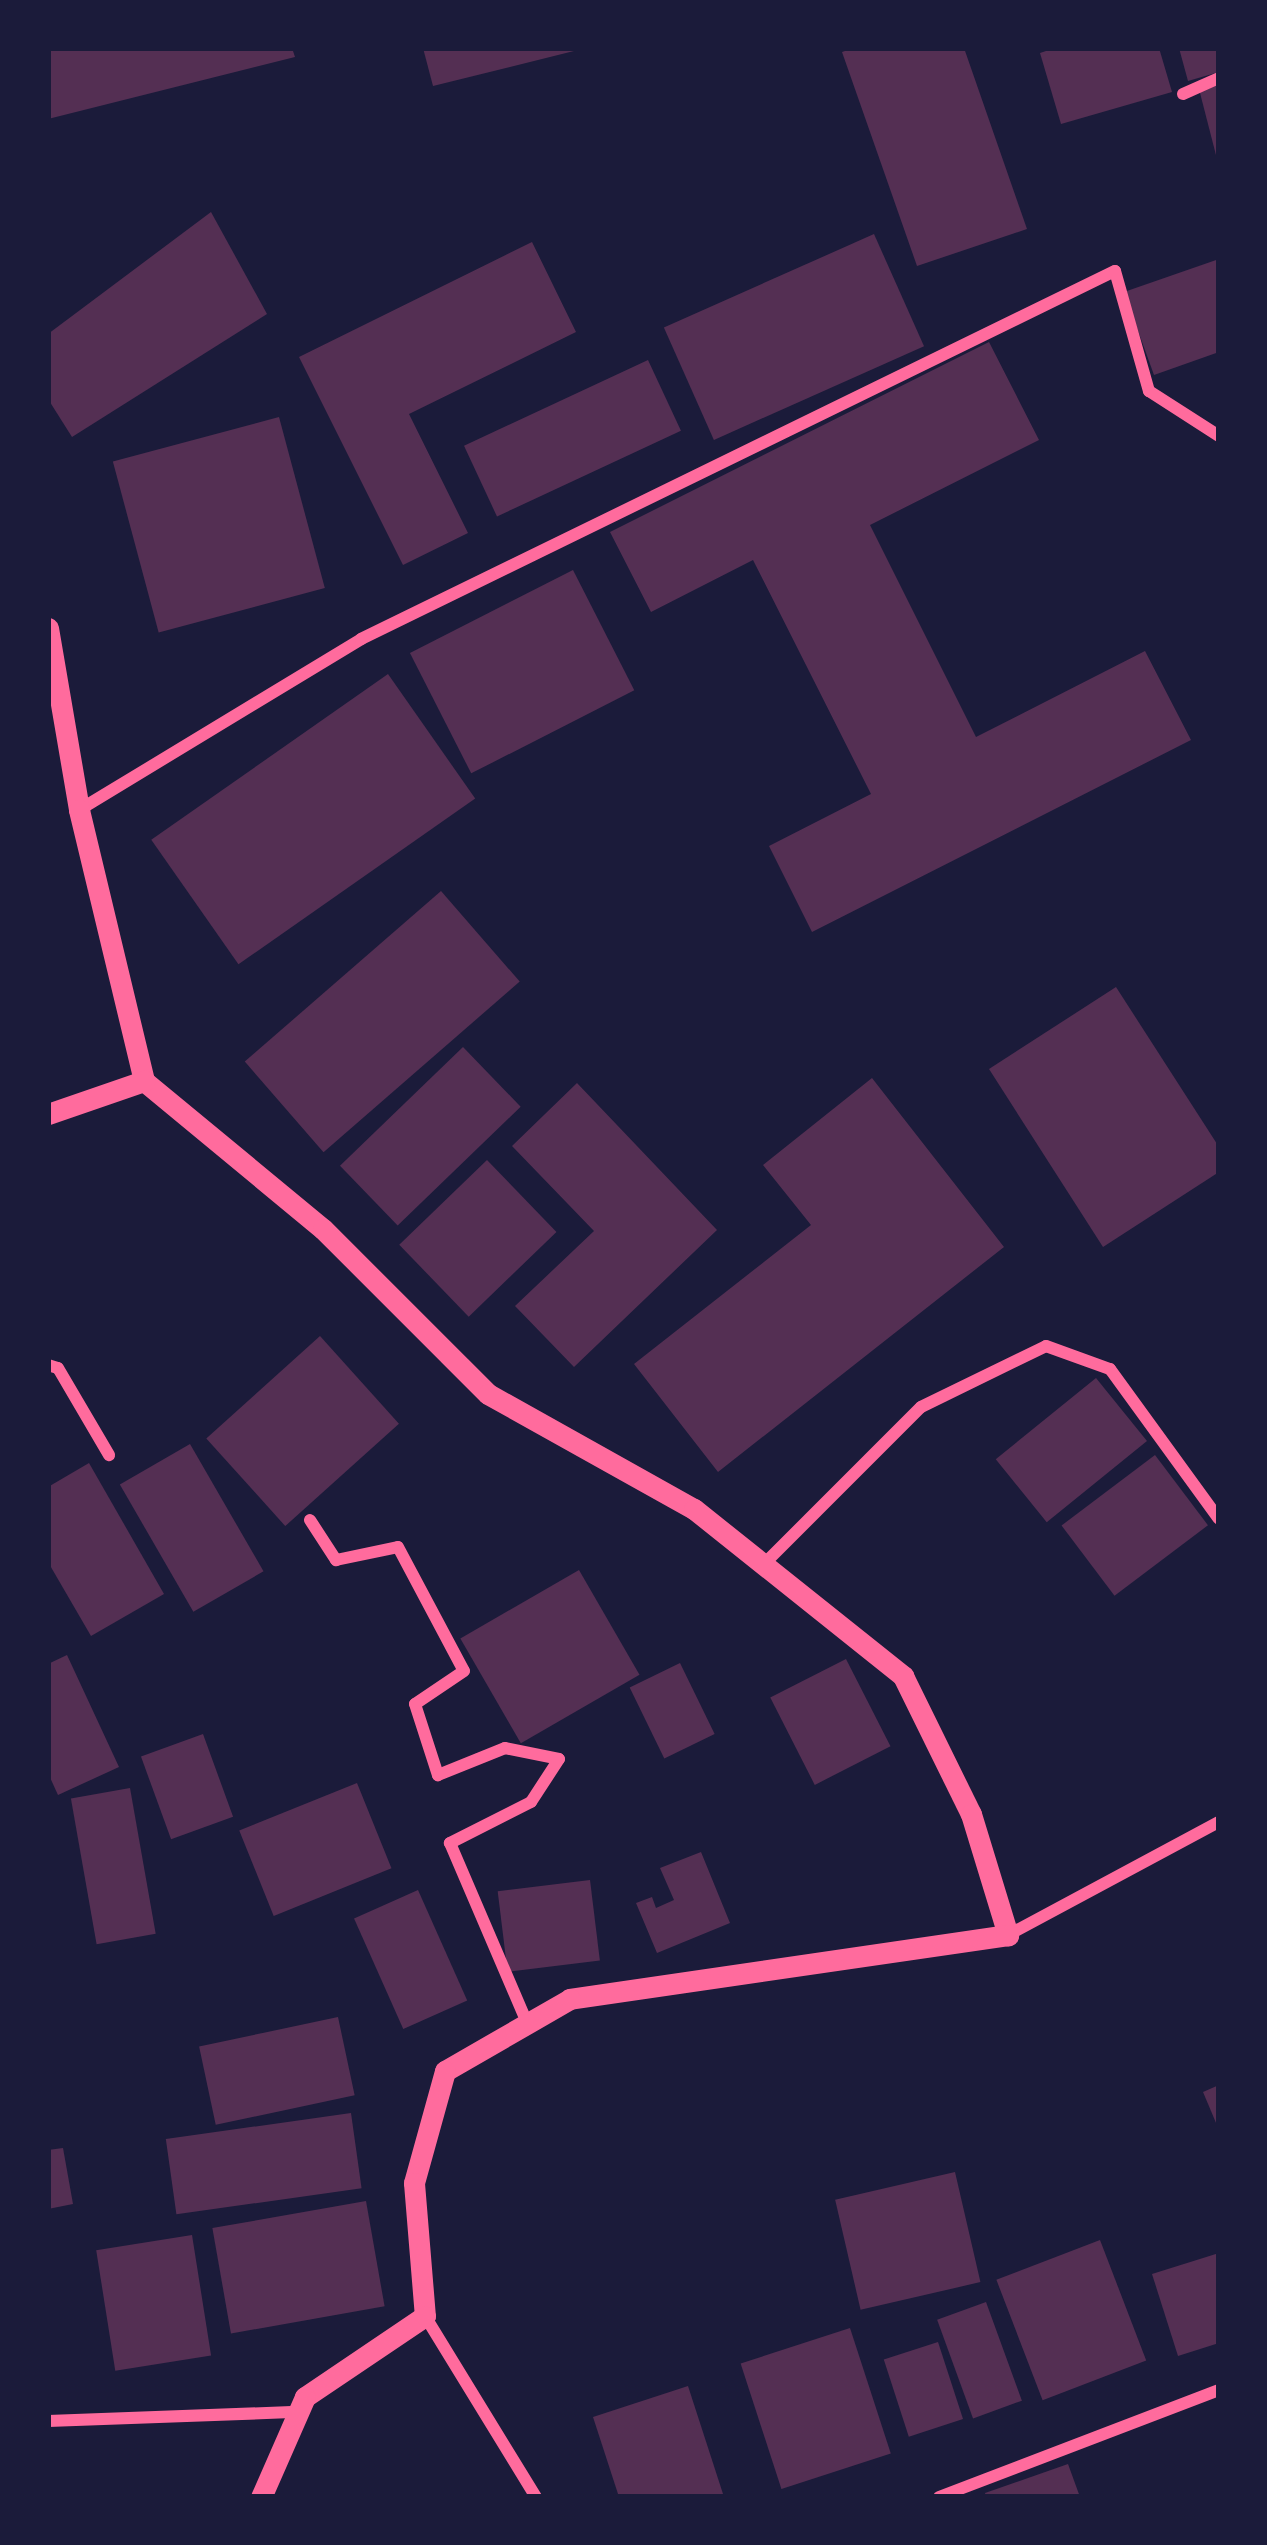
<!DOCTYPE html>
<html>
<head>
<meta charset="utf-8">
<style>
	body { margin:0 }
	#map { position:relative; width:1267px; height:2545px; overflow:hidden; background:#1b1b3a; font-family:Roboto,sans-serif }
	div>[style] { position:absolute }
	.building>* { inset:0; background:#542f53; transform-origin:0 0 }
	.minor>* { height:12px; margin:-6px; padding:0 6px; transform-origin:6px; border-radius:6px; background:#ff6b9d }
	.tertiary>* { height:21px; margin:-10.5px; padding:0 10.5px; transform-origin:10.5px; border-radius:10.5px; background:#ff6b9d }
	span { translate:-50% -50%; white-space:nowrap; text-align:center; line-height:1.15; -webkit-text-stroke:12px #1b1b3a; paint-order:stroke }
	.frame { position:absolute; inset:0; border:51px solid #1b1b3a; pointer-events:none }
</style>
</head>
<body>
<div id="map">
	<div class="building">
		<i style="clip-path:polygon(48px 48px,292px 48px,295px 57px,48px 119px)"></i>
		<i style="clip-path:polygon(423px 48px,578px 48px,578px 50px,433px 86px)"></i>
		<i style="clip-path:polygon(854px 48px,964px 48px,1027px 229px,917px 266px,842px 52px)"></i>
		<i style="clip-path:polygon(1055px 48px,1159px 48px,1172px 92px,1061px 124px,1040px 53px)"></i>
		<i style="clip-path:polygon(1179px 48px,1219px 48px,1219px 72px,1188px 81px)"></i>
		<i style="clip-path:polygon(1219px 84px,1219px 159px,1217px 159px,1199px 89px)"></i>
		<i style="clip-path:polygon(211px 212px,267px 314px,72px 437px,48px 399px,48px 334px)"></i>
		<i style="left:874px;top:234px;width:123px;height:230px;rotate:66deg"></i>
		<i style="clip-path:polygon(532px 242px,576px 332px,409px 414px,468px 533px,403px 565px,299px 357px)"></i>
		<i style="clip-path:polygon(1219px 259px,1219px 352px,1154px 375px,1124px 292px)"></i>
		<i style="clip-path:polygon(989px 342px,1039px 440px,870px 525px,976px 737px,1145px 651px,1191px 740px,812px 932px,769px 846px,871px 794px,753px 560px,651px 612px,610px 532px)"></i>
		<i style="left:648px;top:360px;width:78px;height:203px;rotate:65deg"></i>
		<i style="left:279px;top:417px;width:177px;height:172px;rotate:75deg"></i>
		<i style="left:573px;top:570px;width:135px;height:183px;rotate:63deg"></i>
		<i style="left:388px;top:674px;width:152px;height:289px;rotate:55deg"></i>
		<i style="left:441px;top:891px;width:120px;height:260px;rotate:49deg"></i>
		<i style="clip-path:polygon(1116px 987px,1219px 1147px,1219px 1172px,1103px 1247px,989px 1069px)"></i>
		<i style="left:463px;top:1047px;width:83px;height:171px;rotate:46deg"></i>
		<i style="clip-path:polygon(872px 1078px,1004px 1247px,718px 1472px,634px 1364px,811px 1225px,763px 1165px)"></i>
		<i style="clip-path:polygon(577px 1083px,717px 1230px,574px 1367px,515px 1306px,594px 1231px,512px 1146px)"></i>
		<i style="left:487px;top:1160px;width:100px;height:122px;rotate:46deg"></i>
		<i style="left:320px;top:1336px;width:118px;height:153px;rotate:48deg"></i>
		<i style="left:1096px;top:1378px;width:81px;height:129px;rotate:51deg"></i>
		<i style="left:190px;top:1444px;width:147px;height:81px;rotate:60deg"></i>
		<i style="left:1155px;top:1455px;width:88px;height:117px;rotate:53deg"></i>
		<i style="clip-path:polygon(89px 1463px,164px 1594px,91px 1636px,48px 1562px,48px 1487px)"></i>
		<i style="left:579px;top:1570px;width:121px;height:137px;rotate:60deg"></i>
		<i style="clip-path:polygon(67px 1655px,119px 1767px,58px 1795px,48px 1773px,48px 1664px)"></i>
		<i style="left:846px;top:1659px;width:98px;height:85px;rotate:63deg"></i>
		<i style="left:680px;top:1663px;width:79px;height:56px;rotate:64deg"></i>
		<i style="left:203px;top:1734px;width:88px;height:66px;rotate:70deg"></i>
		<i style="left:357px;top:1783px;width:92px;height:127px;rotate:68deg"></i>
		<i style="left:130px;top:1788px;width:148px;height:60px;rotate:80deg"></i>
		<i style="clip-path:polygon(701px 1852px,730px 1923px,657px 1953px,636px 1903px,652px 1897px,656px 1908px,674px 1900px,660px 1868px)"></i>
		<i style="left:590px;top:1880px;width:81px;height:93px;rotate:83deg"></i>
		<i style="left:418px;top:1890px;width:121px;height:70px;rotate:66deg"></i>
		<i style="left:338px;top:2017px;width:80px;height:142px;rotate:78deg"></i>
		<i style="clip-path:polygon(1219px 2085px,1219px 2130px,1203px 2092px)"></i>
		<i style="left:351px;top:2113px;width:76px;height:187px;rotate:82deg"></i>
		<i style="clip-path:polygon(63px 2148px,73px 2204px,48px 2209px,48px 2150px)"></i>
		<i style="left:955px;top:2172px;width:113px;height:123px;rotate:77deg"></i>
		<i style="left:366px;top:2201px;width:107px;height:156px;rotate:80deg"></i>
		<i style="left:192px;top:2235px;width:122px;height:97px;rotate:81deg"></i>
		<i style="left:1100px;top:2240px;width:129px;height:111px;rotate:69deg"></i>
		<i style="clip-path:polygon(1219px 2253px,1219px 2343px,1178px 2356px,1152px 2274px)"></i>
		<i style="left:986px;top:2302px;width:105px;height:52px;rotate:70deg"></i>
		<i style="left:850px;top:2328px;width:132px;height:115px;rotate:72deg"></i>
		<i style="left:938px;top:2342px;width:81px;height:57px;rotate:72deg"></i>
		<i style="clip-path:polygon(688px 2386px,724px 2497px,619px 2497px,593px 2417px)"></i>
		<i style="clip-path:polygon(1068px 2464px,1080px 2497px,986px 2497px,985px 2493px)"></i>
	</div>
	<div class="minor">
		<i style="left:1183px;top:94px;width:39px;rotate:-24deg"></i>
		<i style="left:79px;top:810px;width:330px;rotate:-31.2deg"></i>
		<i style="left:361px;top:639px;width:839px;rotate:-26.02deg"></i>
		<i style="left:1115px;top:271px;width:125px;rotate:74.2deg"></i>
		<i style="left:1149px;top:391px;width:83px;rotate:32.7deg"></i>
		<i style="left:48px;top:1365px;width:10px;rotate:17deg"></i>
		<i style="left:58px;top:1368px;width:101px;rotate:59.6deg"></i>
		<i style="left:310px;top:1520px;width:48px;rotate:57deg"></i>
		<i style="left:336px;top:1560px;width:63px;rotate:-11.8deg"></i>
		<i style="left:398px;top:1547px;width:140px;rotate:62deg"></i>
		<i style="left:464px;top:1671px;width:59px;rotate:146deg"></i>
		<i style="left:415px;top:1704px;width:75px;rotate:72.1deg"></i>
		<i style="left:438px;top:1775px;width:72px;rotate:-21.9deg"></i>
		<i style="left:505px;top:1748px;width:55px;rotate:11.5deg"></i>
		<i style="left:559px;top:1759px;width:51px;rotate:123.1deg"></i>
		<i style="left:531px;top:1802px;width:91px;rotate:153.2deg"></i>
		<i style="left:450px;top:1843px;width:196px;rotate:66.8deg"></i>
		<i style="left:763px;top:1565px;width:223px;rotate:-45deg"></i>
		<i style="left:921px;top:1407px;width:139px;rotate:-26deg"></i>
		<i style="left:1046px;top:1346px;width:68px;rotate:19.8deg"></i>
		<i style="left:1110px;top:1369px;width:185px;rotate:54deg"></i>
		<i style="left:1008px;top:1935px;width:239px;rotate:-28.2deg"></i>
		<i style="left:425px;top:2316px;width:212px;rotate:58.5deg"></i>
		<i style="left:48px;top:2421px;width:250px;rotate:-2.1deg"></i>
		<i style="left:939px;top:2497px;width:300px;rotate:-20.9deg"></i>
	</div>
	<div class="tertiary">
		<i style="left:48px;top:628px;width:185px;rotate:80.3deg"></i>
		<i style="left:79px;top:810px;width:279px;rotate:76.5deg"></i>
		<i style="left:144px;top:1081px;width:232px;rotate:39.6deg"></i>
		<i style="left:323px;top:1229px;width:233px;rotate:45deg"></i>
		<i style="left:488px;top:1394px;width:236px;rotate:29.2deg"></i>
		<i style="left:694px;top:1509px;width:268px;rotate:38.6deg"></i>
		<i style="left:903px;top:1676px;width:154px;rotate:63.8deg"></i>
		<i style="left:971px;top:1814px;width:127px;rotate:73deg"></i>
		<i style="left:1008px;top:1935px;width:443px;rotate:171.7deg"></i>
		<i style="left:570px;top:1999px;width:144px;rotate:150.1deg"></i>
		<i style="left:445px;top:2071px;width:116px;rotate:105.5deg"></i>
		<i style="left:414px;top:2183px;width:133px;rotate:85.3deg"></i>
		<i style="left:425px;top:2316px;width:145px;rotate:146deg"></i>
		<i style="left:305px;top:2397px;width:109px;rotate:113.7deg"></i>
		<i style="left:48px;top:1114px;width:102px;rotate:-19deg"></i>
	</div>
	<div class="frame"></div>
</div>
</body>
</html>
